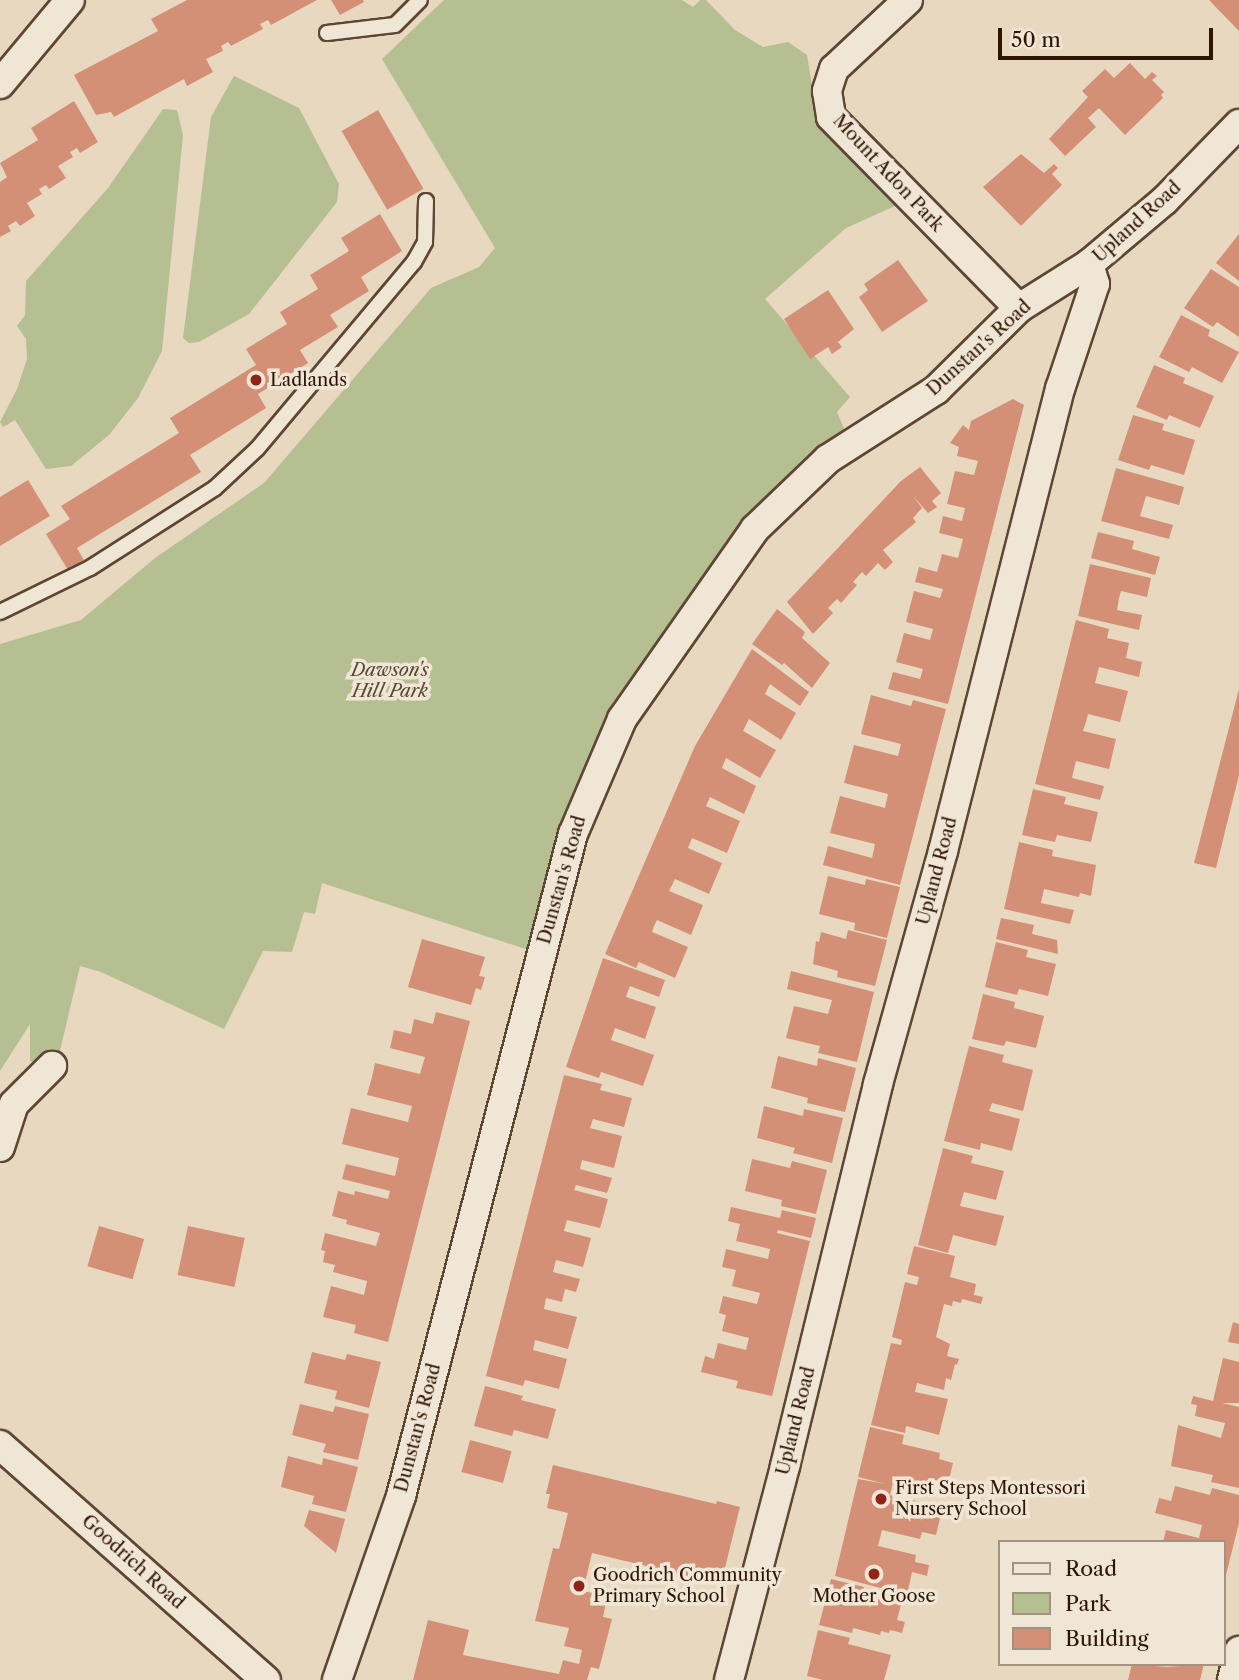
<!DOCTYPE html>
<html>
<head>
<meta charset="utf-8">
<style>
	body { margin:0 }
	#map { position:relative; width:1239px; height:1680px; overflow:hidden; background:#e8d8c0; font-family:"Libre Caslon Text",serif }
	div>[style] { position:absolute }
	.green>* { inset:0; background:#b5bf92 }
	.building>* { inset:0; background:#d49076; transform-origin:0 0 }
	.roads { filter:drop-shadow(2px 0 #5d4633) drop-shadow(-2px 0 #5d4633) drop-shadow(0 2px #5d4633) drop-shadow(0 -2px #5d4633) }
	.lane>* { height:14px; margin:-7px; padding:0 7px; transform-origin:7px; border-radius:7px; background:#f0e6d6 }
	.street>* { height:28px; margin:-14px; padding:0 14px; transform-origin:14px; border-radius:14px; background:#f0e6d6 }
	.dots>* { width:19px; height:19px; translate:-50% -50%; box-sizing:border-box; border:4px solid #f0e6d6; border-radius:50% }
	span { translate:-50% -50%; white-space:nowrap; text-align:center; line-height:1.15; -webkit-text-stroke:7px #f0e6d6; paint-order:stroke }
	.street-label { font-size:18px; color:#2f1504 }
	.poi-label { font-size:18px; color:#2f1504 }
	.left { translate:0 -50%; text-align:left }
	.park-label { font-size:18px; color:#57482f; font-style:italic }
	.legend { position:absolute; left:998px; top:1540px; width:228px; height:126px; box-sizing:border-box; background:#f0e6d6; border:2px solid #a39282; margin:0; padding:9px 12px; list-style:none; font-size:21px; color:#2f1504 }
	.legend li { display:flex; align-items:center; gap:14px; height:35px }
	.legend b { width:35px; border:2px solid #a39282 }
	.scale { position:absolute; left:998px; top:28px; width:215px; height:32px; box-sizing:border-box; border:4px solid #2f1504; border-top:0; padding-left:9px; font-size:21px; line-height:24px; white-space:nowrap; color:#2f1504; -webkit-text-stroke:5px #f0e6d6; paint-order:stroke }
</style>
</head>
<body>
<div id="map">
	<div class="green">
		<i style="clip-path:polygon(444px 0,682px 0,693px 7px,700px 0,706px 0,735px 30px,763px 47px,788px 42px,807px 55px,817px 116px,908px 196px,906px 201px,846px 228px,765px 299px,850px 397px,837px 412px,850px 443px,762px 535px,633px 719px,532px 951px,322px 883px,315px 914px,304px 912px,292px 952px,263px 951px,224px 1029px,101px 972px,80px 966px,56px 1068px,30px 1061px,30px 1024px,0 1071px,0 644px,81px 620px,155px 558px,264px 483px,431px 288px,479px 267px,495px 248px,382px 59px)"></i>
		<i style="clip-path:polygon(234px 76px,299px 108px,339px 184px,337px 202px,249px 314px,199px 342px,189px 343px,183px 338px,211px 117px)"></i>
		<i style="clip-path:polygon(163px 109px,177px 110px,183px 135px,162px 351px,138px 398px,109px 435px,71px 466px,46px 469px,15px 420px,3px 427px,0 422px,17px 389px,27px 359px,26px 339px,17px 326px,25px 315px,26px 281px,108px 188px)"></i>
	</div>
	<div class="building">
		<i style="clip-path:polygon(187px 0,317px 0,271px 25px,268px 20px,260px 24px,263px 29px,231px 46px,228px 42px,221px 46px,223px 51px,206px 59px,213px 72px,187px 86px,184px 79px,114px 117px,111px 112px,96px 115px,74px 75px,158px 31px,151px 19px)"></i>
		<i style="clip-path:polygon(331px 0,363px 0,364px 2px,340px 15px)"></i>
		<i style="clip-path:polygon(1209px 0,1239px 0,1239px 31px)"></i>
		<i style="clip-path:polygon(1130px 63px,1145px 79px,1152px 72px,1157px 76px,1152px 80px,1164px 92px,1161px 95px,1163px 98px,1125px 135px,1099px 108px,1088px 118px,1096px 127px,1065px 156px,1049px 139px,1088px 97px,1082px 91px,1105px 69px,1114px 78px)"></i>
		<i style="clip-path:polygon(74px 101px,98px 142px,80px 153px,77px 148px,70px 152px,73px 157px,58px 166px,66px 178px,49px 189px,46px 185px,39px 189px,42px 194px,27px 203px,35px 216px,20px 226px,16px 221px,8px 226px,11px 231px,0 237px,0 182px,7px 177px,0 163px,38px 140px,31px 128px)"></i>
		<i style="left:378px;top:110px;width:91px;height:42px;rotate:60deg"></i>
		<i style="clip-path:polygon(1021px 154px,1044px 173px,1054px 164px,1058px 168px,1052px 174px,1062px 185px,1021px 226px,983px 187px)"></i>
		<i style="clip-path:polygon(380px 214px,402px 251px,361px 277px,369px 291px,330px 315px,338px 327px,300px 350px,308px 363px,258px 394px,266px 408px,190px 455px,201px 472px,77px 548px,84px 560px,68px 570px,46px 534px,70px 519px,61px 506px,179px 433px,170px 418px,256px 365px,246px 349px,287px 324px,280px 312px,318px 289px,310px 275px,349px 251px,341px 238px)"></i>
		<i style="clip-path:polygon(1239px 234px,1239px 281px,1216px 263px)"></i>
		<i style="clip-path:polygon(898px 260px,928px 301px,882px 332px,859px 297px,868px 290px,864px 284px)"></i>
		<i style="clip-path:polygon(1211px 269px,1239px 287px,1239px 337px,1217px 322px,1213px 327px,1184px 308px)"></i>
		<i style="clip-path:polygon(828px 290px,854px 329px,838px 342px,842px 347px,832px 354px,828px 347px,810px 359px,784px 319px)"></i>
		<i style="clip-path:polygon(1181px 315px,1210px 330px,1208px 336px,1239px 352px,1222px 383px,1192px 367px,1189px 372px,1159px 357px)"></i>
		<i style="clip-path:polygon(1154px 365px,1185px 378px,1183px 383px,1214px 396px,1200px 428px,1169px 415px,1167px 420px,1136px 407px)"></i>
		<i style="clip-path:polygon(1013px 399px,1024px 405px,948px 704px,888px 689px,893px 672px,920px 679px,923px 669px,896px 662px,904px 633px,930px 640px,933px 629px,906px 622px,914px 591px,940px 598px,943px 589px,915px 582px,919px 567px,937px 572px,942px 554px,958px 558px,963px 539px,939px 533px,943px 516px,962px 521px,965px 508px,947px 504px,955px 471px,974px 475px,978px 461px,957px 456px,959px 447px,950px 443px,963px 425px,969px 430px,971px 421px)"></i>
		<i style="clip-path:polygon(1133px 415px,1164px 424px,1162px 430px,1195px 440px,1184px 475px,1151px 465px,1149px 470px,1118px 460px)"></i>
		<i style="clip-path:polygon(920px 467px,941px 493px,932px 501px,937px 507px,928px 513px,913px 496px,922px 508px,913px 518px,916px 522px,883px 550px,893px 562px,885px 570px,878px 563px,866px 576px,862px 572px,853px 582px,857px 585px,841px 603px,837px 599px,828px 608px,833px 613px,813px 634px,787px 602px,901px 481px)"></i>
		<i style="clip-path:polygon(1116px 468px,1184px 487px,1179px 505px,1146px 496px,1140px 516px,1173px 525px,1169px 539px,1101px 521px)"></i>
		<i style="clip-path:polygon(28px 480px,50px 516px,0 546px,0 497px)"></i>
		<i style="clip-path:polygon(1098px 532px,1134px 541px,1132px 549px,1160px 557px,1155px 575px,1091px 558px)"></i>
		<i style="clip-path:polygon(1090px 564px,1151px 578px,1147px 597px,1121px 591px,1119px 598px,1117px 610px,1142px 615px,1139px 630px,1078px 616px)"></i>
		<i style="clip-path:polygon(777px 609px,805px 632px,802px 638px,830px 663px,812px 688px,784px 663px,782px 665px,752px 644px)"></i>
		<i style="clip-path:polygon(1076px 620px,1109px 629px,1107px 638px,1129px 643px,1126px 658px,1142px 662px,1139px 677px,1099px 667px,1095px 683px,1128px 691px,1120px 722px,1088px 714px,1086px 722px,1083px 731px,1116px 739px,1109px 769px,1076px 761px,1074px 769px,1072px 778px,1104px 786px,1100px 800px,1035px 784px)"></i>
		<i style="clip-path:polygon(752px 649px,809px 692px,800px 706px,770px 684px,765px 694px,796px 713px,781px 740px,749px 719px,743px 731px,776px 750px,760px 778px,726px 758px,722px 768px,756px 786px,744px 814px,710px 797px,706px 806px,740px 821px,727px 853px,692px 838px,688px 848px,722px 863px,709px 894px,675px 879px,669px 891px,703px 905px,691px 935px,657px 920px,654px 926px,652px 932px,688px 947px,675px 978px,639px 962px,636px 968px,605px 954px,695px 746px)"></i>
		<i style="clip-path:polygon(1239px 689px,1239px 775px,1216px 868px,1194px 863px)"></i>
		<i style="clip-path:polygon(871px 695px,911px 706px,913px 700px,946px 709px,900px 885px,823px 865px,828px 846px,872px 858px,875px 844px,830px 833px,840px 796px,885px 808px,888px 794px,844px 783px,854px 745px,898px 756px,901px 744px,861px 734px)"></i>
		<i style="clip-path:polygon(1033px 789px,1066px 797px,1064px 804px,1098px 812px,1091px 842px,1057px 835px,1055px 842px,1022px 835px)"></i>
		<i style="clip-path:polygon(1019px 842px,1053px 850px,1052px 856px,1096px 865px,1091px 896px,1080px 893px,1079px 897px,1044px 889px,1041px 903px,1074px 910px,1070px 924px,1004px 909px)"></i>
		<i style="clip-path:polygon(828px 876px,865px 885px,866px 879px,900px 887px,887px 938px,854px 930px,855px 923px,819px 914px)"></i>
		<i style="clip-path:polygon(1001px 918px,1034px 925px,1032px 934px,1057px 940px,1058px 954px,996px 939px)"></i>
		<i style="clip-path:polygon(848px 930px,887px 940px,875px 986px,837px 977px,838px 971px,813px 964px,816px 941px,819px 942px,821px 932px,846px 939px)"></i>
		<i style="clip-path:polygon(422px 939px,485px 957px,479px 976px,485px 977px,481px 990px,476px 988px,471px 1005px,408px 987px)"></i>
		<i style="clip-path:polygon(996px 942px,1028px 950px,1026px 957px,1056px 964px,1048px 996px,1019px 989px,1017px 995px,985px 987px)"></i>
		<i style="clip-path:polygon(603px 958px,665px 980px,659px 997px,630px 986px,628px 991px,626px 997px,656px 1007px,645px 1039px,615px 1028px,611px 1040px,654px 1055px,643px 1086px,601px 1072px,599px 1078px,566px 1067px)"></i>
		<i style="clip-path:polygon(791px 971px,874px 992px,857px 1062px,818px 1053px,820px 1046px,786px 1038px,794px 1006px,828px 1014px,832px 1000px,787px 989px)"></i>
		<i style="clip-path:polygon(983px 994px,1015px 1002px,1014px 1008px,1044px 1016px,1036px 1048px,1006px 1041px,1004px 1046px,972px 1039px)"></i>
		<i style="clip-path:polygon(436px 1012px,470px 1021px,388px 1342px,354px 1333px,356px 1325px,323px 1317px,331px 1286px,364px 1295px,367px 1281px,333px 1272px,335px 1265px,323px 1262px,325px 1251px,321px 1250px,325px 1233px,376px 1246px,380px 1233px,346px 1224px,347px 1220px,332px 1216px,338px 1191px,354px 1195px,355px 1191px,388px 1199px,390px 1191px,342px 1179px,346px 1164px,395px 1176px,399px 1158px,342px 1144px,351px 1108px,408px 1122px,412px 1106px,367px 1095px,372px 1077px,375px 1063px,420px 1074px,425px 1057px,390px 1048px,394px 1030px,411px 1034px,414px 1019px,433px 1024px)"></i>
		<i style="clip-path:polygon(969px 1046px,1004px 1055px,1002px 1062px,1033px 1070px,1023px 1111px,992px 1103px,989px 1111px,1020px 1119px,1012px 1151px,981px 1143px,980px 1150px,944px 1141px)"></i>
		<i style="clip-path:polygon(778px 1056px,817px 1066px,818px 1058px,856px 1068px,845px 1112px,807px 1103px,808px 1098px,771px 1088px)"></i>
		<i style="clip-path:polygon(564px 1075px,602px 1084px,600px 1090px,632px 1098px,624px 1127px,593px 1119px,590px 1128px,622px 1136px,614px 1168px,582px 1160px,580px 1169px,612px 1178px,607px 1193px,576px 1185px,574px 1190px,608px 1199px,604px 1214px,600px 1228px,567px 1220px,564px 1231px,591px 1238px,583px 1267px,556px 1260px,553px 1272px,580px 1279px,576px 1292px,565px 1289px,562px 1302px,546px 1298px,544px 1309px,577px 1317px,568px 1349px,535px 1340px,534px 1346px,533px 1350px,567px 1359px,559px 1389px,525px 1380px,523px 1386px,486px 1376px)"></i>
		<i style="clip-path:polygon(764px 1106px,803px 1116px,804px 1109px,843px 1118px,832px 1163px,793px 1153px,795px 1148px,757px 1138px)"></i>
		<i style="clip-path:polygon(943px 1148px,973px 1156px,971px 1163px,1004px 1171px,996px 1200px,964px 1192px,960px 1206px,1004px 1216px,996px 1246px,953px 1235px,948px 1253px,918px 1245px)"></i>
		<i style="clip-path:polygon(752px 1159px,790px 1168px,792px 1161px,827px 1170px,816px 1214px,781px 1206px,782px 1200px,745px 1191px)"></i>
		<i style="clip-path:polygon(731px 1207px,780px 1218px,782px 1210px,816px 1218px,811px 1238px,778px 1230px,777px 1233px,810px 1241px,772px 1396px,736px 1388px,738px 1381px,701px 1372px,705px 1356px,714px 1359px,718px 1343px,746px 1350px,749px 1338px,722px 1331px,726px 1315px,719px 1313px,723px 1296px,757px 1304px,760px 1293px,732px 1286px,736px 1270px,722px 1267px,726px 1249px,768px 1259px,770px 1249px,736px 1241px,740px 1224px,728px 1221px)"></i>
		<i style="left:99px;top:1226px;width:47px;height:42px;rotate:16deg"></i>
		<i style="left:188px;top:1226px;width:58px;height:50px;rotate:12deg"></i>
		<i style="clip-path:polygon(914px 1246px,955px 1256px,950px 1277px,976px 1284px,974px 1295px,983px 1297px,981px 1304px,962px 1299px,961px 1303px,953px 1301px,952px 1306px,944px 1304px,936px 1337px,950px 1344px,947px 1356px,959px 1359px,957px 1365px,955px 1364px,951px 1380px,946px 1378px,944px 1390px,917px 1383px,915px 1392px,948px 1399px,939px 1435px,906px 1426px,905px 1433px,871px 1425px,891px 1343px,901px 1345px,902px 1340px,892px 1337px,905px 1282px,917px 1285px,919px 1277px,907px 1274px)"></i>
		<i style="clip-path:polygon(1233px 1322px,1239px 1324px,1239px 1344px,1228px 1342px)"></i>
		<i style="clip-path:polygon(312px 1352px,345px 1360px,347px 1354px,381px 1362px,369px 1408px,335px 1399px,337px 1391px,304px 1383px)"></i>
		<i style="clip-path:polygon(1223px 1358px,1239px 1362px,1239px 1403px,1222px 1403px,1239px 1407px,1239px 1488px,1211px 1482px,1213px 1475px,1171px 1466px,1178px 1425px,1221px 1438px,1225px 1423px,1195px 1416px,1197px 1405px,1191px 1404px,1193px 1396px,1213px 1401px)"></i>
		<i style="clip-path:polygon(485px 1386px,523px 1396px,521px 1400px,556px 1409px,548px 1439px,514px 1430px,512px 1436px,474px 1426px)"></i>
		<i style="clip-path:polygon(300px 1404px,333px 1412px,335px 1406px,369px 1414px,358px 1460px,323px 1452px,326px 1444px,292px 1435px)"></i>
		<i style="clip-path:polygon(870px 1427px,904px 1435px,902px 1444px,940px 1453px,939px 1459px,953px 1463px,948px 1484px,934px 1480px,932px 1487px,894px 1479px,890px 1495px,929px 1504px,927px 1511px,941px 1514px,936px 1535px,922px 1532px,920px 1539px,882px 1530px,878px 1546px,916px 1555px,915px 1562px,929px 1565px,927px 1576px,912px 1572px,907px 1595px,835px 1576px,858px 1479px,886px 1484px,858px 1477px)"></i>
		<i style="left:470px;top:1440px;width:43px;height:33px;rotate:15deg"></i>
		<i style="clip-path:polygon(288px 1456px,322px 1465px,323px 1458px,358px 1467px,346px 1512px,312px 1504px,314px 1496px,281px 1487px)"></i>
		<i style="clip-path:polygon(553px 1465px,716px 1504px,717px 1501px,740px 1507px,721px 1584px,592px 1553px,583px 1591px,592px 1593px,590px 1599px,606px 1603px,603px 1617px,612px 1619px,599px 1669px,591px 1667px,587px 1680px,413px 1680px,428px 1620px,469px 1630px,463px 1655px,559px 1674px,563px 1660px,579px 1664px,582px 1650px,564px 1646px,569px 1628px,535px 1621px,553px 1548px,559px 1549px,568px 1513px,547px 1508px,550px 1494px,546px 1494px)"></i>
		<i style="clip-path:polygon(1175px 1486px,1210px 1495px,1212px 1488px,1239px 1495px,1239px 1523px,1224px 1583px,1223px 1542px,1163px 1542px,1166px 1530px,1199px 1538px,1202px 1525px,1155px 1513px,1159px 1498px,1171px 1501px)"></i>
		<i style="clip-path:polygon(309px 1510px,345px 1519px,336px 1553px,304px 1526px)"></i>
		<i style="clip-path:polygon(831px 1579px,864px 1587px,862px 1595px,901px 1605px,897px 1620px,905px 1622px,902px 1633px,890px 1630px,889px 1633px,881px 1631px,880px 1635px,853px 1628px,852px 1633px,819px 1625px)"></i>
		<i style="clip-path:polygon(818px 1630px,850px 1638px,848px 1644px,891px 1655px,884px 1680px,823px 1680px,807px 1676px)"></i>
		<i style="clip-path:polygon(1132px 1664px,1167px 1667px,1204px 1664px,1200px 1680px,1128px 1680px)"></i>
	</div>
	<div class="roads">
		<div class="lane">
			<i style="left:327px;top:33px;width:68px;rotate:-6.7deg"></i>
			<i style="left:395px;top:25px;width:35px;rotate:-45deg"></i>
			<i style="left:0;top:612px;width:100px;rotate:-26.1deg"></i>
			<i style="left:90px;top:568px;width:148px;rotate:-32.6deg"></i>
			<i style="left:215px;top:488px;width:57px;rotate:-42.9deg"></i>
			<i style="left:257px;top:449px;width:244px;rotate:-50deg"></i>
			<i style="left:414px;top:262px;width:23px;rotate:-61deg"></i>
			<i style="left:425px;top:242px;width:41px;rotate:-88.6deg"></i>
		</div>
		<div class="street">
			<i style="left:908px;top:0;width:101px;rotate:137deg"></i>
			<i style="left:834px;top:69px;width:23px;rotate:108deg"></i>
			<i style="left:827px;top:91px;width:26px;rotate:81deg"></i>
			<i style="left:831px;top:117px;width:268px;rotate:45.5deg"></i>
			<i style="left:0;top:84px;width:109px;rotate:-50.2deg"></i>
			<i style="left:0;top:1147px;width:45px;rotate:-72deg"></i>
			<i style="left:14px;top:1104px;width:54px;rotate:-45deg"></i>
			<i style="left:0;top:1445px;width:355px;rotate:41.5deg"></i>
			<i style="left:337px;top:1680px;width:195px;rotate:-70.8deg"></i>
			<i style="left:401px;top:1496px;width:684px;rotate:-75.44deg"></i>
			<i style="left:573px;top:834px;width:125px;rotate:-66.9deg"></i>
			<i style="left:622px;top:719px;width:232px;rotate:-55deg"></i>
			<i style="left:755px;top:529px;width:101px;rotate:-43.8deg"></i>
			<i style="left:828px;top:459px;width:128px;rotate:-32.6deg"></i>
			<i style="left:936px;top:390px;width:117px;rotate:-44.7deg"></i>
			<i style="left:1019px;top:308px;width:83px;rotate:-32.2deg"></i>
			<i style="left:729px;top:1680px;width:221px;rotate:-75.3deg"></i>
			<i style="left:785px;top:1466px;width:393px;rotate:-76.3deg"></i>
			<i style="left:878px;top:1084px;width:242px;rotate:-74.4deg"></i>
			<i style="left:943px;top:851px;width:477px;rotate:-75.8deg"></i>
			<i style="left:1060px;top:389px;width:111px;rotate:-71.6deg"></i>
			<i style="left:1095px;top:284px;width:21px;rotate:-107deg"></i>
			<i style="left:1089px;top:264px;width:99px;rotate:-40.1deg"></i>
			<i style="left:1165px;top:200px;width:106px;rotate:-45.8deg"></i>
			<i style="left:1232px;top:1680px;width:30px;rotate:-76deg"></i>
		</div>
	</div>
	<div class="dots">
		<i style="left:256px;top:380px;background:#8f2418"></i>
		<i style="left:881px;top:1499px;background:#8f2418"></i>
		<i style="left:874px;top:1574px;background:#8f2418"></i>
		<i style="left:579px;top:1586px;background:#8f2418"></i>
	</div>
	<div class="street-label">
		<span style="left:888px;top:173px;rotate:47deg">Mount Adon Park</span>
		<span style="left:1137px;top:222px;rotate:-42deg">Upland Road</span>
		<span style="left:979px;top:348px;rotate:-42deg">Dunstan's Road</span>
		<span style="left:937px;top:871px;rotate:-75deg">Upland Road</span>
		<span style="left:562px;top:880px;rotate:-74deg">Dunstan's Road</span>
		<span style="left:796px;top:1421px;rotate:-76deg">Upland Road</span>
		<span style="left:418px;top:1428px;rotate:-75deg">Dunstan's Road</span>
		<span style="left:133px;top:1562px;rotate:42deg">Goodrich Road</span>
	</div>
	<div class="poi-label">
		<span class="left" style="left:270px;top:380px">Ladlands</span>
		<span class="left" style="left:895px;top:1499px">First Steps Montessori<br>Nursery School</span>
		<span class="left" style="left:593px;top:1586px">Goodrich Community<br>Primary School</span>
		<span style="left:874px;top:1596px">Mother Goose</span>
	</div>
	<div class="park-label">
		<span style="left:390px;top:681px">Dawson's<br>Hill Park</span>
	</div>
	<ul class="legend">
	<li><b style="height:9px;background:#f0e6d6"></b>Road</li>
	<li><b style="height:19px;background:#b5bf92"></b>Park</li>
	<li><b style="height:19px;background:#d49076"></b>Building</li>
	</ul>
	<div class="scale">50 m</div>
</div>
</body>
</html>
